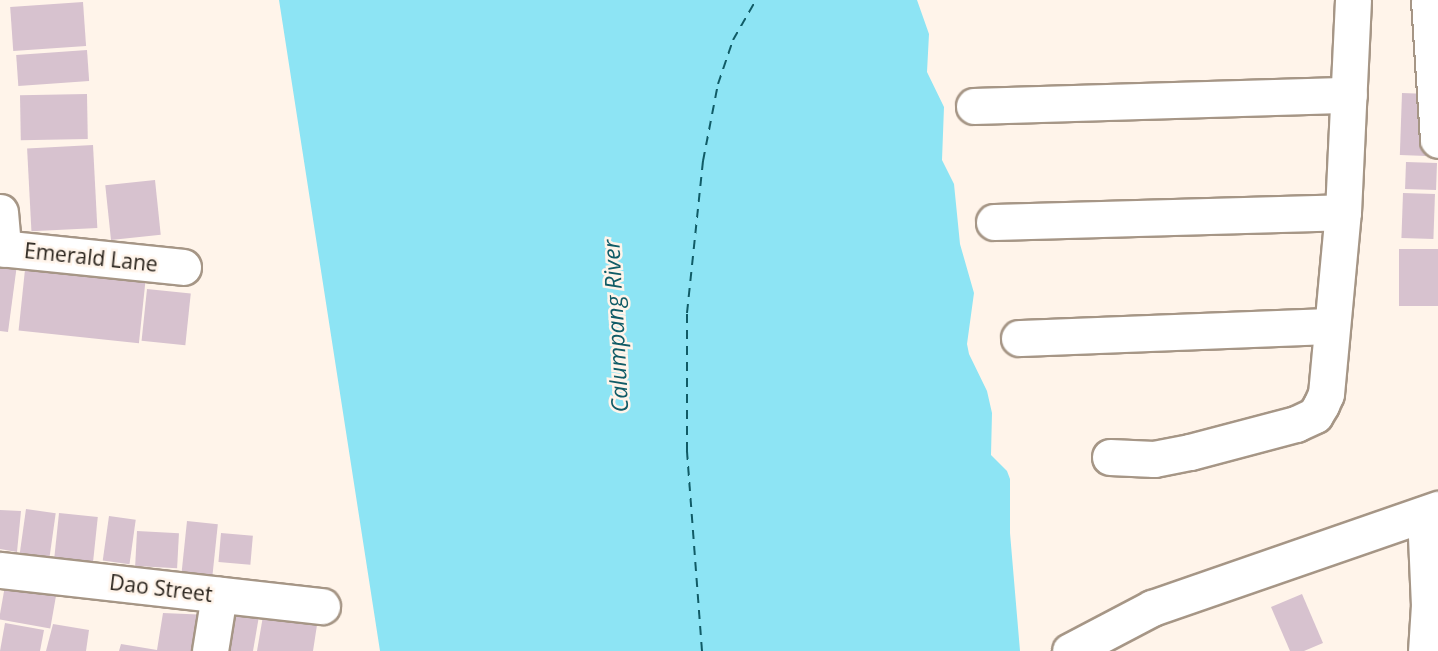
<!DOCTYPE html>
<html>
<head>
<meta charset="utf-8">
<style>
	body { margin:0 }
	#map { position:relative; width:1438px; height:651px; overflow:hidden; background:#fff4ea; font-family:"Open Sans",sans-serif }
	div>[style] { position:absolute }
	.water>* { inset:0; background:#8de4f4 }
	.ferry>* { height:2px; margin-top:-1px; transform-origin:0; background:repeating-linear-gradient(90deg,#105b66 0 9px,transparent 0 16px) }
	.building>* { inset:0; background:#d7c2cf; transform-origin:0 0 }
	.roads { filter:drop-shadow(2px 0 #a69686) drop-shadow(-2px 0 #a69686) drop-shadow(0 2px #a69686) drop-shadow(0 -2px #a69686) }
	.minor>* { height:35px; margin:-17.5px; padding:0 17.5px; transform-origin:17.5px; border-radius:17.5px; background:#fff }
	span { translate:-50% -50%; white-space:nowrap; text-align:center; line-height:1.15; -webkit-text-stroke:5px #fff4ea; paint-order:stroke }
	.street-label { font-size:21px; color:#28221b }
	.water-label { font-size:23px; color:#105b66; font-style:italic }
</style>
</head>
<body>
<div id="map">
	<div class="water">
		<i style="clip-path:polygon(279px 0,917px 0,929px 34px,927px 72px,944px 107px,942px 160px,954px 184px,960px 244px,974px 293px,967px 344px,969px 354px,987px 391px,992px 413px,991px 455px,1007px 471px,1010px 479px,1010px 533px,1020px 651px,380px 651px)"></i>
	</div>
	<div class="ferry">
		<i style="left:702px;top:651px;width:201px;rotate:-94.3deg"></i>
		<i style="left:687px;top:451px;width:138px;rotate:-90deg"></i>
		<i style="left:687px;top:313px;width:153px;rotate:-84deg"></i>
		<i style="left:703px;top:161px;width:78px;rotate:-79deg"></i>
		<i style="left:718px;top:84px;width:46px;rotate:-71.2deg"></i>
		<i style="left:733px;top:40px;width:46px;rotate:-60.1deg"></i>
	</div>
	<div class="building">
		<i style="left:83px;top:2px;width:44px;height:73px;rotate:86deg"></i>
		<i style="left:87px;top:50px;width:31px;height:71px;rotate:86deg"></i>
		<i style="left:1402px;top:93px;width:27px;height:62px;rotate:2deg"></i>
		<i style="left:87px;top:94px;width:45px;height:67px;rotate:89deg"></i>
		<i style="left:93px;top:145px;width:83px;height:66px;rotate:87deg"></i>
		<i style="left:1406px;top:162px;width:31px;height:27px;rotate:2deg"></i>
		<i style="left:155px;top:180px;width:55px;height:50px;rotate:84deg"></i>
		<i style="left:1403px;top:193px;width:32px;height:45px;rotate:2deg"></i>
		<i style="left:1399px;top:249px;width:39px;height:57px"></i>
		<i style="clip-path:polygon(0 255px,18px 257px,8px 332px,0 331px)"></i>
		<i style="left:26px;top:260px;width:121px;height:71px;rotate:6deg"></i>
		<i style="left:147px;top:289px;width:44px;height:52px;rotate:6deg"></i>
		<i style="left:26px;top:509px;width:30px;height:46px;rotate:8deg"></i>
		<i style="clip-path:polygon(0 510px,21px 511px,17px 552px,0 549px)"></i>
		<i style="left:59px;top:513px;width:39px;height:51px;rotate:6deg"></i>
		<i style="left:109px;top:516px;width:27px;height:45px;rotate:8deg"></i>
		<i style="left:187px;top:521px;width:31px;height:53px;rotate:6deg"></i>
		<i style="left:137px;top:531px;width:42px;height:35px;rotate:3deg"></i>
		<i style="left:221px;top:533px;width:32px;height:29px;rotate:5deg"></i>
		<i style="left:6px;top:580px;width:52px;height:40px;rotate:10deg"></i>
		<i style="clip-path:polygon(1302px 594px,1323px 643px,1304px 651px,1290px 651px,1271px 607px)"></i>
		<i style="clip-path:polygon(163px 613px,210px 615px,204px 651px,119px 651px,121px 644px,157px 650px)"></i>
		<i style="clip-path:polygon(223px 613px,259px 616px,253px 651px,215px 651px)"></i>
		<i style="clip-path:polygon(263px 616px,317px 625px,313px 651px,257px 651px)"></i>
		<i style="clip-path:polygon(5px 623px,44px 630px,40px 651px,0 651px)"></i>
		<i style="clip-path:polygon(53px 624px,89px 630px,86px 651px,46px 651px)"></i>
	</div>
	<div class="roads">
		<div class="minor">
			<i style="left:1429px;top:0;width:140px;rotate:86.3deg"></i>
			<i style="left:974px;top:106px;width:375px;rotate:-1.7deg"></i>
			<i style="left:0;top:212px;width:37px;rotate:85deg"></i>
			<i style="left:994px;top:222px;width:349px;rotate:-1.6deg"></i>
			<i style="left:0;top:248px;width:184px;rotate:5.9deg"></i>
			<i style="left:1019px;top:338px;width:312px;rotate:-2.2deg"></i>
			<i style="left:1110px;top:457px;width:44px;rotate:2.6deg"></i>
			<i style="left:1154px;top:459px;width:37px;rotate:-11deg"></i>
			<i style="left:1190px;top:452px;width:110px;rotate:-14.8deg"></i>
			<i style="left:1296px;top:424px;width:21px;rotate:-25deg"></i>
			<i style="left:1315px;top:415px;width:12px;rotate:-59deg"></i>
			<i style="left:1321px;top:405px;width:12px;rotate:-66deg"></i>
			<i style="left:1326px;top:394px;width:183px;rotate:-84.7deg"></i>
			<i style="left:1343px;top:212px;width:212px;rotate:-87.3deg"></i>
			<i style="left:1425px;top:514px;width:91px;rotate:87.5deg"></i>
			<i style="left:1429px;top:605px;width:46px;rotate:93.7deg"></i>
			<i style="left:0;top:570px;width:324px;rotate:6.4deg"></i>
			<i style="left:210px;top:651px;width:57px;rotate:-80.9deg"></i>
			<i style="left:1070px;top:651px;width:93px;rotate:-27.7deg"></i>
			<i style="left:1152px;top:608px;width:303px;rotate:-19.1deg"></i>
		</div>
	</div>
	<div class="street-label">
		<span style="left:91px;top:257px;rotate:6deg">Emerald Lane</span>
		<span style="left:161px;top:588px;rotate:7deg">Dao Street</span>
	</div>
	<div class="water-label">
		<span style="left:615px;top:326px;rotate:-93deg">Calumpang River</span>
	</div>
</div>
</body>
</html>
